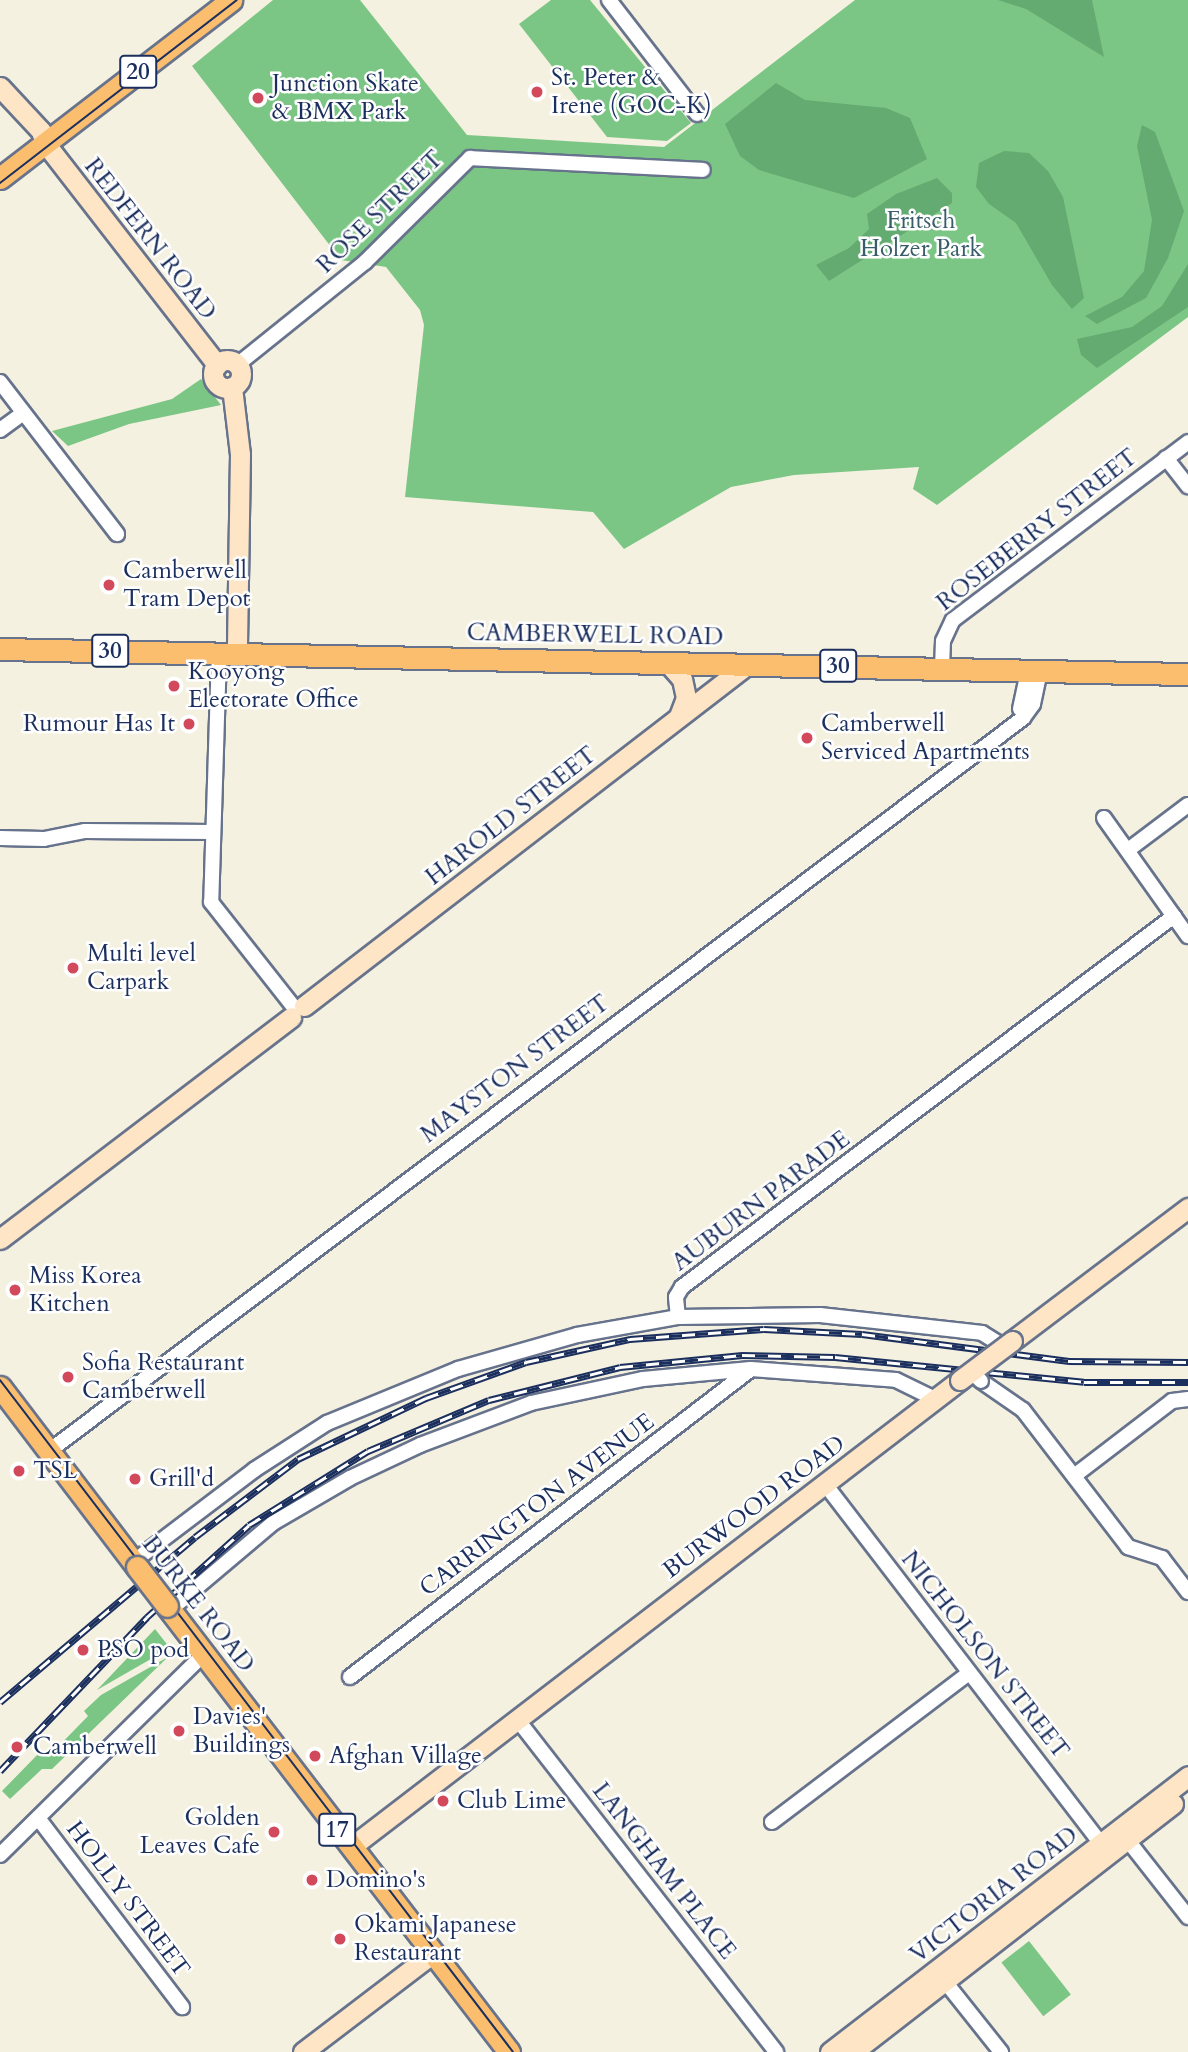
<!DOCTYPE html>
<html>
<head>
<meta charset="utf-8">
<style>
	body { margin:0 }
	#map { position:relative; width:1188px; height:2052px; overflow:hidden; background:#f5f1e1; font-family:Cardo,serif }
	div>[style] { position:absolute }
	.green>* { inset:0; background:#7bc684; transform-origin:0 0 }
	.forest>* { inset:0; background:#64ab72 }
	.roads { filter:drop-shadow(2px 0 #67738c) drop-shadow(-2px 0 #67738c) drop-shadow(0 2px #67738c) drop-shadow(0 -2px #67738c) }
	.street>* { height:14px; margin:-7px; padding:0 7px; transform-origin:7px; border-radius:7px; background:#fff }
	.secondary>* { height:19px; margin:-9.5px; padding:0 9.5px; transform-origin:9.5px; border-radius:9.5px; background:#fde5c5 }
	.secondary>.ring { margin:-9.5px; padding:0; box-sizing:content-box; background:none; border:19px solid #fde5c5; border-radius:50% }
	.primary>* { height:21px; margin:-10.5px; padding:0 10.5px; transform-origin:10.5px; border-radius:10.5px; background:#fbbe6e }
	.tram>* { height:2px; margin:-1px; padding:0 1px; transform-origin:1px; border-radius:1px; background:#1b2f5e }
	.rail>* { height:7px; margin-top:-3.5px; transform-origin:0; background:repeating-linear-gradient(90deg,#fff 0 13px,#1b2f5e 0 26px); box-sizing:border-box; border-block:2px solid #1b2f5e }
	.bridges { filter:drop-shadow(2px 0 #67738c) drop-shadow(-2px 0 #67738c) drop-shadow(0 2px #67738c) drop-shadow(0 -2px #67738c) }
	.street-bridge>* { height:14px; margin:-7px; padding:0 7px; transform-origin:7px; border-radius:7px; background:#fff }
	.secondary-bridge>* { height:19px; margin:-9.5px; padding:0 9.5px; transform-origin:9.5px; border-radius:9.5px; background:#fde5c5 }
	.primary-bridge>* { height:21px; margin:-10.5px; padding:0 10.5px; transform-origin:10.5px; border-radius:10.5px; background:#fbbe6e }
	.dots>* { width:19px; height:19px; translate:-50% -50%; box-sizing:border-box; border:4px solid #fff; border-radius:50% }
	span { translate:-50% -50%; white-space:nowrap; text-align:center; line-height:1.15; -webkit-text-stroke:5px #fff; paint-order:stroke }
	.shield-label span { padding:2px 5px; background:#fff; border:2px solid; border-radius:5px; -webkit-text-stroke-width:0 }
	.shield-label { font-size:23px; color:#1b2f5e; font-weight:700 }
	.poi-label { font-size:24px; color:#1b2f5e }
	.left { translate:0 -50%; text-align:left }
	.right { translate:-100% -50%; text-align:right }
	.street-label { font-size:24px; color:#1b2f5e }
	.park-label { font-size:24px; color:#385c69 }
</style>
</head>
<body>
<div id="map">
	<div class="green">
		<i style="clip-path:polygon(273px 0,360px 0,467px 135px,664px 147px,855px 0,1188px 0,1188px 317px,937px 505px,913px 489px,919px 467px,794px 475px,731px 487px,624px 549px,593px 512px,405px 497px,424px 325px,420px 310px,386px 267px,341px 260px,192px 66px)"></i>
		<i style="clip-path:polygon(551px 0,590px 0,691px 123px,667px 141px,607px 137px,519px 24px)"></i>
		<i style="clip-path:polygon(201px 379px,221px 405px,129px 424px,68px 446px,52px 431px,172px 399px)"></i>
		<i style="clip-path:polygon(155px 1629px,170px 1648px,97px 1690px)"></i>
		<i style="clip-path:polygon(168px 1657px,52px 1769px,42px 1769px,10px 1799px,2px 1791px,41px 1751px,48px 1757px,88px 1716px,84px 1711px,101px 1695px)"></i>
		<i style="left:1029px;top:1941px;width:68px;height:35px;rotate:52deg"></i>
	</div>
	<div class="forest">
		<i style="clip-path:polygon(998px 0,1092px 0,1104px 57px,1026px 9px)"></i>
		<i style="clip-path:polygon(776px 83px,805px 100px,886px 108px,910px 118px,927px 159px,854px 198px,759px 170px,740px 156px,725px 124px)"></i>
		<i style="clip-path:polygon(1142px 125px,1155px 132px,1184px 211px,1168px 258px,1146px 298px,1097px 324px,1085px 316px,1122px 297px,1144px 271px,1152px 220px,1137px 146px)"></i>
		<i style="clip-path:polygon(1004px 151px,1029px 153px,1048px 171px,1063px 197px,1084px 298px,1072px 309px,1052px 285px,1016px 223px,989px 204px,976px 187px,979px 163px)"></i>
		<i style="clip-path:polygon(937px 178px,952px 193px,952px 203px,829px 281px,816px 265px,849px 248px,869px 229px,867px 214px,896px 194px)"></i>
		<i style="clip-path:polygon(1188px 264px,1188px 307px,1097px 368px,1081px 355px,1077px 339px,1132px 327px,1162px 306px)"></i>
	</div>
	<div class="roads">
		<div class="street">
			<i style="left:609px;top:0;width:144px;rotate:52.3deg"></i>
			<i style="left:237px;top:365px;width:164px;rotate:-38.8deg"></i>
			<i style="left:365px;top:262px;width:148px;rotate:-44.7deg"></i>
			<i style="left:470px;top:158px;width:233px;rotate:2.9deg"></i>
			<i style="left:0;top:382px;width:192px;rotate:52.4deg"></i>
			<i style="left:0;top:430px;width:29px;rotate:-36deg"></i>
			<i style="left:1166px;top:458px;width:36px;rotate:52deg"></i>
			<i style="left:219px;top:654px;width:248px;rotate:91.8deg"></i>
			<i style="left:211px;top:902px;width:131px;rotate:51.8deg"></i>
			<i style="left:942px;top:669px;width:28px;rotate:-88deg"></i>
			<i style="left:943px;top:641px;width:23px;rotate:-65deg"></i>
			<i style="left:953px;top:620px;width:295px;rotate:-37.1deg"></i>
			<i style="left:1020px;top:709px;width:39px;rotate:-78deg"></i>
			<i style="left:1104px;top:818px;width:145px;rotate:54.6deg"></i>
			<i style="left:0;top:838px;width:44px;rotate:1.3deg"></i>
			<i style="left:44px;top:839px;width:42px;rotate:-11deg"></i>
			<i style="left:85px;top:831px;width:127px;rotate:0.5deg"></i>
			<i style="left:1128px;top:850px;width:75px;rotate:-36.9deg"></i>
			<i style="left:678px;top:1317px;width:20px;rotate:-96deg"></i>
			<i style="left:676px;top:1297px;width:12px;rotate:-59deg"></i>
			<i style="left:682px;top:1287px;width:616px;rotate:-37.02deg"></i>
			<i style="left:981px;top:1381px;width:51px;rotate:34.6deg"></i>
			<i style="left:1023px;top:1410px;width:173px;rotate:52.5deg"></i>
			<i style="left:1128px;top:1547px;width:36px;rotate:18deg"></i>
			<i style="left:1162px;top:1558px;width:43px;rotate:52.6deg"></i>
			<i style="left:49px;top:1451px;width:1219px;rotate:-36.96deg"></i>
			<i style="left:1023px;top:718px;width:17px;rotate:-54deg"></i>
			<i style="left:1033px;top:704px;width:34px;rotate:-78deg"></i>
			<i style="left:1074px;top:1476px;width:123px;rotate:-37.4deg"></i>
			<i style="left:1172px;top:1401px;width:16px;rotate:-7deg"></i>
			<i style="left:825px;top:1484px;width:460px;rotate:52.5deg"></i>
			<i style="left:133px;top:1562px;width:152px;rotate:-37.2deg"></i>
			<i style="left:254px;top:1470px;width:87px;rotate:-32.8deg"></i>
			<i style="left:327px;top:1423px;width:142px;rotate:-22.4deg"></i>
			<i style="left:458px;top:1369px;width:124px;rotate:-15.9deg"></i>
			<i style="left:577px;top:1335px;width:103px;rotate:-10.1deg"></i>
			<i style="left:678px;top:1317px;width:142px;rotate:-0.8deg"></i>
			<i style="left:820px;top:1315px;width:163px;rotate:6.3deg"></i>
			<i style="left:982px;top:1333px;width:26px;rotate:32deg"></i>
			<i style="left:170px;top:1610px;width:135px;rotate:-40.2deg"></i>
			<i style="left:273px;top:1523px;width:89px;rotate:-30.3deg"></i>
			<i style="left:350px;top:1478px;width:77px;rotate:-25.2deg"></i>
			<i style="left:420px;top:1445px;width:119px;rotate:-20.7deg"></i>
			<i style="left:531px;top:1403px;width:115px;rotate:-12.1deg"></i>
			<i style="left:643px;top:1379px;width:108px;rotate:-5.3deg"></i>
			<i style="left:751px;top:1369px;width:145px;rotate:4.3deg"></i>
			<i style="left:896px;top:1380px;width:43px;rotate:26deg"></i>
			<i style="left:350px;top:1677px;width:504px;rotate:-37.51deg"></i>
			<i style="left:517px;top:1719px;width:422px;rotate:52.1deg"></i>
			<i style="left:38px;top:1818px;width:238px;rotate:52.7deg"></i>
			<i style="left:772px;top:1822px;width:247px;rotate:-37.1deg"></i>
			<i style="left:1122px;top:1833px;width:107px;rotate:51.8deg"></i>
			<i style="left:0;top:1855px;width:286px;rotate:-44.6deg"></i>
			<i style="left:939px;top:1974px;width:100px;rotate:51.5deg"></i>
		</div>
		<div class="secondary">
			<i style="left:0;top:87px;width:60px;rotate:47deg"></i>
			<i style="left:41px;top:131px;width:13px;rotate:72deg"></i>
			<i style="left:45px;top:143px;width:281px;rotate:52.2deg"></i>
			<i class="ring" style="left:213px;top:360px;width:9px;height:9px"></i>
			<i style="left:232px;top:387px;width:67px;rotate:83.2deg"></i>
			<i style="left:240px;top:454px;width:200px;rotate:90.9deg"></i>
			<i style="left:668px;top:663px;width:21px;rotate:49deg"></i>
			<i style="left:682px;top:679px;width:19px;rotate:78deg"></i>
			<i style="left:686px;top:698px;width:19px;rotate:111deg"></i>
			<i style="left:304px;top:1006px;width:560px;rotate:-37.61deg"></i>
			<i style="left:0;top:1239px;width:366px;rotate:-37.3deg"></i>
			<i style="left:1012px;top:1341px;width:221px;rotate:-37.1deg"></i>
			<i style="left:351px;top:1847px;width:767px;rotate:-37.48deg"></i>
			<i style="left:303px;top:2052px;width:163px;rotate:-37.3deg"></i>
			<i style="left:830px;top:2052px;width:452px;rotate:-37.6deg"></i>
			<i style="left:853px;top:2052px;width:405px;rotate:-37.8deg"></i>
		</div>
		<div class="primary">
			<i style="left:0;top:178px;width:292px;rotate:-37.6deg"></i>
			<i style="left:0;top:649px;width:1188px;rotate:1.21deg"></i>
			<i style="left:0;top:1387px;width:226px;rotate:52.7deg"></i>
			<i style="left:167px;top:1606px;width:562px;rotate:52.52deg"></i>
		</div>
	</div>
	<div class="tram">
		<i style="left:0;top:183px;width:299px;rotate:-37.7deg"></i>
		<i style="left:0;top:1380px;width:845px;rotate:52.64deg"></i>
	</div>
	<div class="rail">
		<i style="left:0;top:1702px;width:255px;rotate:-40.2deg"></i>
		<i style="left:195px;top:1537px;width:129px;rotate:-37.1deg"></i>
		<i style="left:298px;top:1459px;width:142px;rotate:-25.5deg"></i>
		<i style="left:426px;top:1398px;width:106px;rotate:-19.8deg"></i>
		<i style="left:526px;top:1362px;width:107px;rotate:-12.5deg"></i>
		<i style="left:630px;top:1339px;width:134px;rotate:-4.3deg"></i>
		<i style="left:764px;top:1329px;width:98px;rotate:2.9deg"></i>
		<i style="left:862px;top:1334px;width:209px;rotate:7.4deg"></i>
		<i style="left:1069px;top:1361px;width:119px;rotate:0.5deg"></i>
		<i style="left:0;top:1771px;width:213px;rotate:-46.3deg"></i>
		<i style="left:147px;top:1617px;width:137px;rotate:-42deg"></i>
		<i style="left:249px;top:1525px;width:140px;rotate:-31.9deg"></i>
		<i style="left:368px;top:1451px;width:131px;rotate:-22.9deg"></i>
		<i style="left:489px;top:1400px;width:135px;rotate:-14.1deg"></i>
		<i style="left:620px;top:1367px;width:123px;rotate:-5.6deg"></i>
		<i style="left:742px;top:1355px;width:93px;rotate:1.2deg"></i>
		<i style="left:835px;top:1357px;width:250px;rotate:5.7deg"></i>
		<i style="left:1084px;top:1382px;width:104px"></i>
	</div>
	<div class="bridges">
		<div class="street-bridge">
			<i style="left:971px;top:1371px;width:14px;rotate:45deg"></i>
		</div>
		<div class="secondary-bridge">
			<i style="left:960px;top:1380px;width:65px;rotate:-36.9deg"></i>
		</div>
		<div class="primary-bridge">
			<i style="left:137px;top:1567px;width:49px;rotate:52.4deg"></i>
		</div>
	</div>
	<div class="dots">
		<i style="left:537px;top:92px;background:#d1495b"></i>
		<i style="left:258px;top:98px;background:#d1495b"></i>
		<i style="left:109px;top:585px;background:#d1495b"></i>
		<i style="left:174px;top:686px;background:#d1495b"></i>
		<i style="left:189px;top:724px;background:#d1495b"></i>
		<i style="left:807px;top:738px;background:#d1495b"></i>
		<i style="left:73px;top:968px;background:#d1495b"></i>
		<i style="left:15px;top:1290px;background:#d1495b"></i>
		<i style="left:68px;top:1377px;background:#d1495b"></i>
		<i style="left:19px;top:1471px;background:#d1495b"></i>
		<i style="left:135px;top:1479px;background:#d1495b"></i>
		<i style="left:83px;top:1650px;background:#d1495b"></i>
		<i style="left:179px;top:1731px;background:#d1495b"></i>
		<i style="left:17px;top:1747px;background:#d1495b"></i>
		<i style="left:315px;top:1756px;background:#d1495b"></i>
		<i style="left:443px;top:1801px;background:#d1495b"></i>
		<i style="left:274px;top:1832px;background:#d1495b"></i>
		<i style="left:312px;top:1880px;background:#d1495b"></i>
		<i style="left:340px;top:1939px;background:#d1495b"></i>
	</div>
	<div class="shield-label">
		<span style="left:138px;top:72px">20</span>
		<span style="left:110px;top:651px">30</span>
		<span style="left:838px;top:666px">30</span>
		<span style="left:337px;top:1830px">17</span>
	</div>
	<div class="poi-label">
		<span class="left" style="left:551px;top:92px">St. Peter &amp;<br>Irene (GOC-K)</span>
		<span class="left" style="left:272px;top:98px">Junction Skate<br>&amp; BMX Park</span>
		<span class="left" style="left:123px;top:585px">Camberwell<br>Tram Depot</span>
		<span class="left" style="left:188px;top:686px">Kooyong<br>Electorate Office</span>
		<span class="right" style="left:175px;top:724px">Rumour Has It</span>
		<span class="left" style="left:821px;top:738px">Camberwell<br>Serviced Apartments</span>
		<span class="left" style="left:87px;top:968px">Multi level<br>Carpark</span>
		<span class="left" style="left:29px;top:1290px">Miss Korea<br>Kitchen</span>
		<span class="left" style="left:82px;top:1377px">Sofia Restaurant<br>Camberwell</span>
		<span class="left" style="left:33px;top:1471px">TSL</span>
		<span class="left" style="left:149px;top:1479px">Grill'd</span>
		<span class="left" style="left:97px;top:1650px">PSO pod</span>
		<span class="left" style="left:193px;top:1731px">Davies'<br>Buildings</span>
		<span class="left" style="left:33px;top:1747px">Camberwell</span>
		<span class="left" style="left:329px;top:1756px">Afghan Village</span>
		<span class="left" style="left:457px;top:1801px">Club Lime</span>
		<span class="right" style="left:260px;top:1832px">Golden<br>Leaves Cafe</span>
		<span class="left" style="left:326px;top:1880px">Domino's</span>
		<span class="left" style="left:354px;top:1939px">Okami Japanese<br>Restaurant</span>
	</div>
	<div class="street-label">
		<span style="left:380px;top:212px;rotate:-44deg">ROSE STREET</span>
		<span style="left:150px;top:239px;rotate:52deg">REDFERN ROAD</span>
		<span style="left:1037px;top:530px;rotate:-38deg">ROSEBERRY STREET</span>
		<span style="left:595px;top:635px;rotate:1deg">CAMBERWELL ROAD</span>
		<span style="left:511px;top:816px;rotate:-38deg">HAROLD STREET</span>
		<span style="left:515px;top:1069px;rotate:-37deg">MAYSTON STREET</span>
		<span style="left:761px;top:1201px;rotate:-37deg">AUBURN PARADE</span>
		<span style="left:537px;top:1505px;rotate:-37deg">CARRINGTON AVENUE</span>
		<span style="left:754px;top:1507px;rotate:-37deg">BURWOOD ROAD</span>
		<span style="left:198px;top:1604px;rotate:52deg">BURKE ROAD</span>
		<span style="left:985px;top:1655px;rotate:52deg">NICHOLSON STREET</span>
		<span style="left:664px;top:1871px;rotate:52deg">LANGHAM PLACE</span>
		<span style="left:994px;top:1895px;rotate:-38deg">VICTORIA ROAD</span>
		<span style="left:128px;top:1899px;rotate:53deg">HOLLY STREET</span>
	</div>
	<div class="park-label">
		<span style="left:921px;top:235px">Fritsch<br>Holzer Park</span>
	</div>
</div>
</body>
</html>
